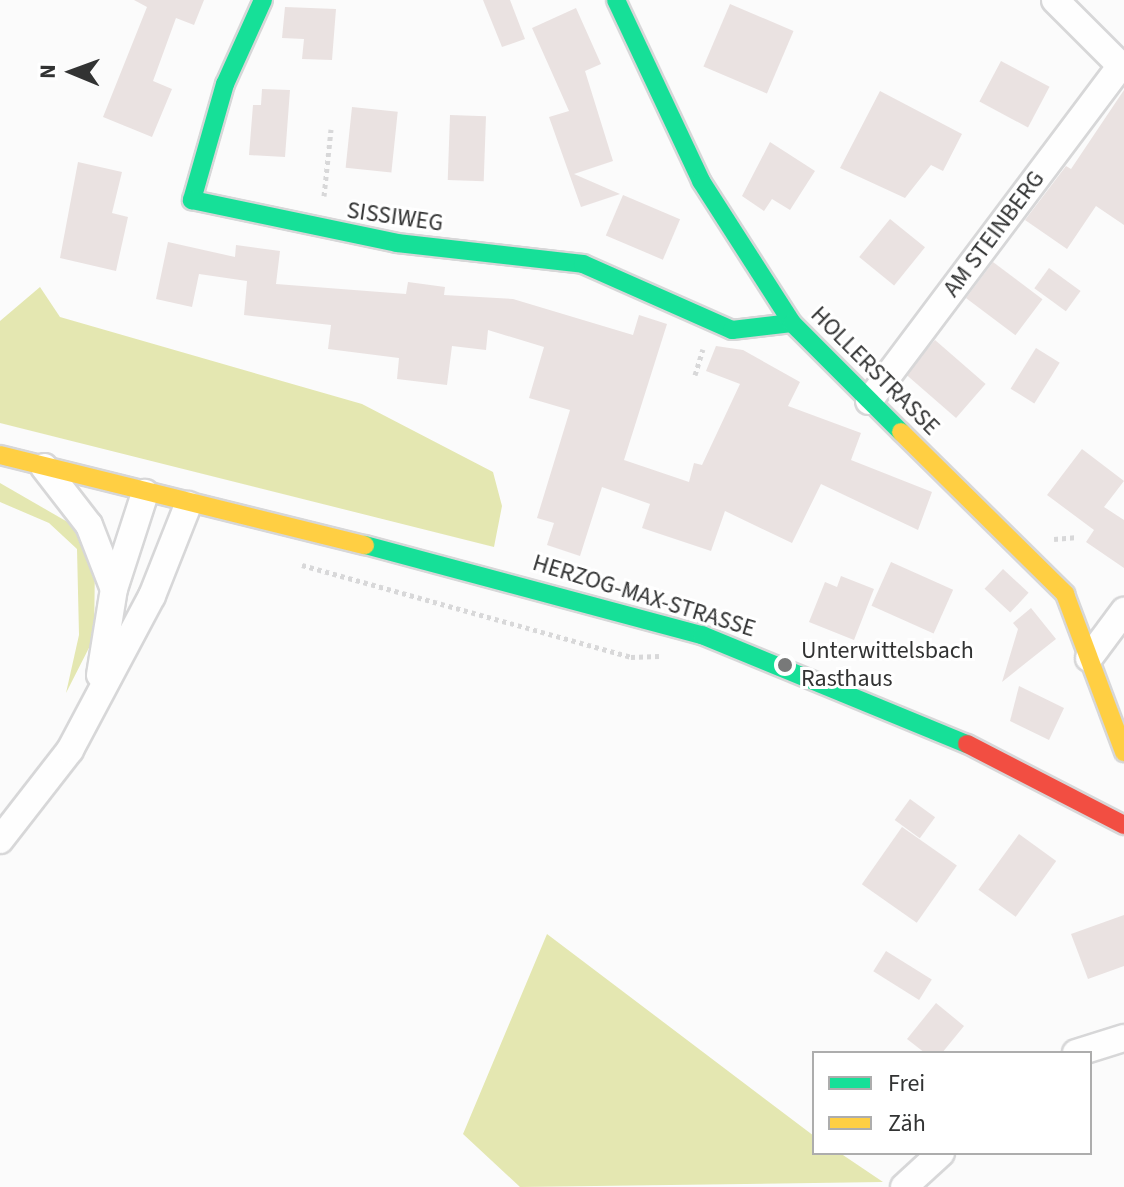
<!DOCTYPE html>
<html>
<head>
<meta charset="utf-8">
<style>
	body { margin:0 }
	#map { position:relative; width:1124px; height:1187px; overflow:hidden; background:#fbfbfb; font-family:"Source Sans 3",sans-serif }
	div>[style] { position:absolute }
	.green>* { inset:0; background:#e4e7b1 }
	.building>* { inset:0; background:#eae2e1; transform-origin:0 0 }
	.path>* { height:5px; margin-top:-2.5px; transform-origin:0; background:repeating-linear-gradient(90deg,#d8d8d9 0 4px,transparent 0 8px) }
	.roads { filter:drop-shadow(2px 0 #d7d7d8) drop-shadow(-2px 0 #d7d7d8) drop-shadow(0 2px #d7d7d8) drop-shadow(0 -2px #d7d7d8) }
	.street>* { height:26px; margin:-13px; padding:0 13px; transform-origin:13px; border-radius:13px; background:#fefefe }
	.fast>* { height:18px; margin:-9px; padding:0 9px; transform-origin:9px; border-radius:9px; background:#16e098 }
	.slow>* { height:18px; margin:-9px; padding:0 9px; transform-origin:9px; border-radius:9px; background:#ffcf43 }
	.jam>* { height:18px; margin:-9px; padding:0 9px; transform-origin:9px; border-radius:9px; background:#f24e42 }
	.dots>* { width:22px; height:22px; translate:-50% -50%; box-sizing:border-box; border:4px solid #fff; border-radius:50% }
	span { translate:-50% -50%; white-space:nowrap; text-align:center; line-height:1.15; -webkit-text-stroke:6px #fff; paint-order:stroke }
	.street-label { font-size:24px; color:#323333 }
	.poi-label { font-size:24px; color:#323333 }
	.left { translate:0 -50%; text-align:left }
	.legend { position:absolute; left:812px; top:1051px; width:280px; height:104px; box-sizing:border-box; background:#fff; border:2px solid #adadad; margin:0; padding:10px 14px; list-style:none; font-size:24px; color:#323333 }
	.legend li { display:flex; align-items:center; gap:16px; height:40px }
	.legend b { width:40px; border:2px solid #adadad }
	.north { position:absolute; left:32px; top:32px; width:80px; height:80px; -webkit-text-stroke:6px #fff; paint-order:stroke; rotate:271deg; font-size:22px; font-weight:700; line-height:32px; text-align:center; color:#323333 }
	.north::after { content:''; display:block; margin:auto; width:28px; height:36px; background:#323333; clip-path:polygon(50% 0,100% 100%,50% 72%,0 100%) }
</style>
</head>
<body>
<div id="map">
	<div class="green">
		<i style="clip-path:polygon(40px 287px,60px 317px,362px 404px,493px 472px,502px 506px,494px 547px,0 423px,0 321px)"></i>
		<i style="clip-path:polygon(0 483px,78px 528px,95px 561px,94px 638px,66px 693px,79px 635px,77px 549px,49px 523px,0 502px)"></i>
		<i style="clip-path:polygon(547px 934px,814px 1136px,814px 1153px,840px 1153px,883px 1182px,520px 1187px,463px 1134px)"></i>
	</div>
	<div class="building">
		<i style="clip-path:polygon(134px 0,204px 0,194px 25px,176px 18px,153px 81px,172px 89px,152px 137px,103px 117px,147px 7px)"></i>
		<i style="clip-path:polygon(483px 0,510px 0,525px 39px,502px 47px)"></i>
		<i style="left:730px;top:4px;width:69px;height:68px;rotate:23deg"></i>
		<i style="clip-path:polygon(285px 7px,336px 9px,332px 60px,302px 59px,304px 39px,282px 38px)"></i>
		<i style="clip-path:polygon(576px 8px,601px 64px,585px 71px,613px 161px,574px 174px,620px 194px,581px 207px,549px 117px,569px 111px,532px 28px)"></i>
		<i style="left:1001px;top:61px;width:55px;height:46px;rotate:28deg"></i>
		<i style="clip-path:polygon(262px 89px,290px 90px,285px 157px,249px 155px,253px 105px,261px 105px)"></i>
		<i style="clip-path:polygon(1124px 90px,1124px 225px,1096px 206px,1067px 249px,1025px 220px,1066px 166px,1071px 169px)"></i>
		<i style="clip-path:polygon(880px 91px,962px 134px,943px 171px,931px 165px,905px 198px,840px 168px)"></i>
		<i style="left:352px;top:107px;width:46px;height:61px;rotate:6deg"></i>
		<i style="left:450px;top:115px;width:36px;height:65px;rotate:2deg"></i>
		<i style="clip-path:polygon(770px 142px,815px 171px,790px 210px,772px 199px,764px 211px,742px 196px)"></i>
		<i style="clip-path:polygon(78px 162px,122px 172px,112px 213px,128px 217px,116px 271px,60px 258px)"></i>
		<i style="left:623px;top:195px;width:62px;height:44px;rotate:23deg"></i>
		<i style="left:890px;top:219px;width:45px;height:49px;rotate:39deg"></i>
		<i style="clip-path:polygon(168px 242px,235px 257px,236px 245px,280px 251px,276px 284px,406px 294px,408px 282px,445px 287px,444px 295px,513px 299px,633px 335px,639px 315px,667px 324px,624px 460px,689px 482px,694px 463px,702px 465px,740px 384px,706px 371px,716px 346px,743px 350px,800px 382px,788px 406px,861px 433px,851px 460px,932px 492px,918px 530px,821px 484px,792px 543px,725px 511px,711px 551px,642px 528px,650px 504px,602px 487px,580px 556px,547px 545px,554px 523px,537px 518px,570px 410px,529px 398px,544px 347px,488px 330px,486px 350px,452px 346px,447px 385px,397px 379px,399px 358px,328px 349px,331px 325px,244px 315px,247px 281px,199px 274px,192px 307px,156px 299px)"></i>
		<i style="left:993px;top:262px;width:62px;height:45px;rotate:37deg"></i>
		<i style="left:1049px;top:268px;width:39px;height:25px;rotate:36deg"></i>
		<i style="left:935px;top:340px;width:67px;height:45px;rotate:41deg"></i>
		<i style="left:1036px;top:348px;width:28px;height:48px;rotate:32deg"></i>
		<i style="clip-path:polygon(1082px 449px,1124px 481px,1104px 507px,1124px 520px,1124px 568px,1086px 542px,1094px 530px,1047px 495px)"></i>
		<i style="left:891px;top:562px;width:68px;height:48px;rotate:24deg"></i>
		<i style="left:1003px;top:569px;width:35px;height:27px;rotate:43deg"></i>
		<i style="clip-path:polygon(841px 576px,874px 589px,854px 640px,809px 622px,825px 582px,837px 587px)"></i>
		<i style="clip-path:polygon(1031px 608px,1056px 639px,1002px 682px,1018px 629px,1013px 623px)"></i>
		<i style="clip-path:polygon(1019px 686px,1064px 708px,1049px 740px,1010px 721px)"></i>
		<i style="left:910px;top:799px;width:31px;height:26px;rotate:36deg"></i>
		<i style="left:902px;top:827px;width:67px;height:70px;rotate:35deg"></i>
		<i style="left:1019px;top:834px;width:46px;height:69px;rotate:36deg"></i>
		<i style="clip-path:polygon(1124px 915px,1124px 966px,1088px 979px,1071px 934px)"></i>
		<i style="left:886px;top:951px;width:54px;height:24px;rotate:32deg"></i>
		<i style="clip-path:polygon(936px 1003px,964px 1026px,942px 1053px,925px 1053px,907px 1039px)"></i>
	</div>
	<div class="path">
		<i style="left:324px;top:196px;width:67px;rotate:-84deg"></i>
		<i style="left:695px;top:375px;width:27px;rotate:-73deg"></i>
		<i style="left:1054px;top:539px;width:21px;rotate:-5deg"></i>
		<i style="left:302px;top:565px;width:342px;rotate:15.6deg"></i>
		<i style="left:631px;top:657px;width:28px;rotate:-2deg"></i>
	</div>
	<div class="roads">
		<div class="street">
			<i style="left:1055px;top:0;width:98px;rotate:45deg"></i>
			<i style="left:869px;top:401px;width:418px;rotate:-53.1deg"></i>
			<i style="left:44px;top:467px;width:73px;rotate:52.2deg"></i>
			<i style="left:89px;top:525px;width:66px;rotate:68.8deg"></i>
			<i style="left:1089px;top:658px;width:59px;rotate:-53.3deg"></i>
			<i style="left:100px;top:675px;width:87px;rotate:-80.8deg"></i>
			<i style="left:114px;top:589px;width:101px;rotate:-72.1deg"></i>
			<i style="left:0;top:840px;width:114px;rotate:-52.1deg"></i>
			<i style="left:70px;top:750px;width:174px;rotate:-62deg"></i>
			<i style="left:152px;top:596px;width:98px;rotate:-68.4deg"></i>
			<i style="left:1076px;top:1053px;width:50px;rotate:-17.4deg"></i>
			<i style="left:904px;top:1187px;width:50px;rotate:-42.6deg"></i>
		</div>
		<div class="fast">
			<i style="left:263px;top:0;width:92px;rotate:114.3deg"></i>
			<i style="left:225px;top:84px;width:121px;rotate:105.9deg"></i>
			<i style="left:192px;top:200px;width:209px;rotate:11.8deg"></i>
			<i style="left:397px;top:243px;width:187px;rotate:6.4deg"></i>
			<i style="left:583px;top:264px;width:163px;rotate:23.9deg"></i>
			<i style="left:732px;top:330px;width:60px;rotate:-6.7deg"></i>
			<i style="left:616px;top:0;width:200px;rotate:64.8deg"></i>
			<i style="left:701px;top:181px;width:169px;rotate:57.3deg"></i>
			<i style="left:792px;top:323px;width:154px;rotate:45deg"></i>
			<i style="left:365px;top:545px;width:349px;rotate:15deg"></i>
			<i style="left:702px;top:635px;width:287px;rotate:22.4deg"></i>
		</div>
		<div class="slow">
			<i style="left:901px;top:432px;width:231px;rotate:44.6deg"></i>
			<i style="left:1065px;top:594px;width:169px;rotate:69.5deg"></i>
			<i style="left:0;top:455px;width:376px;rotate:13.9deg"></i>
		</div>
		<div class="jam">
			<i style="left:967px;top:744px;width:177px;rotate:27.3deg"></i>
		</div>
	</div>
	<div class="dots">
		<i style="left:785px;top:665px;background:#787979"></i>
	</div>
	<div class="street-label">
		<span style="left:395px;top:217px;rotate:8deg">SISSIWEG</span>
		<span style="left:994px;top:234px;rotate:-53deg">AM STEINBERG</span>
		<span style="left:875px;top:371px;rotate:45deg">HOLLERSTRASSE</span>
		<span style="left:644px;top:596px;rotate:17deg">HERZOG-MAX-STRASSE</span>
	</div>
	<div class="poi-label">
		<span class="left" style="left:801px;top:665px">Unterwittelsbach<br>Rasthaus</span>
	</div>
	<ul class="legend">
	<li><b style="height:10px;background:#16e098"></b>Frei</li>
	<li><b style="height:10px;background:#ffcf43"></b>Zäh</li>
	</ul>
	<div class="north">N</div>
</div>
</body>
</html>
